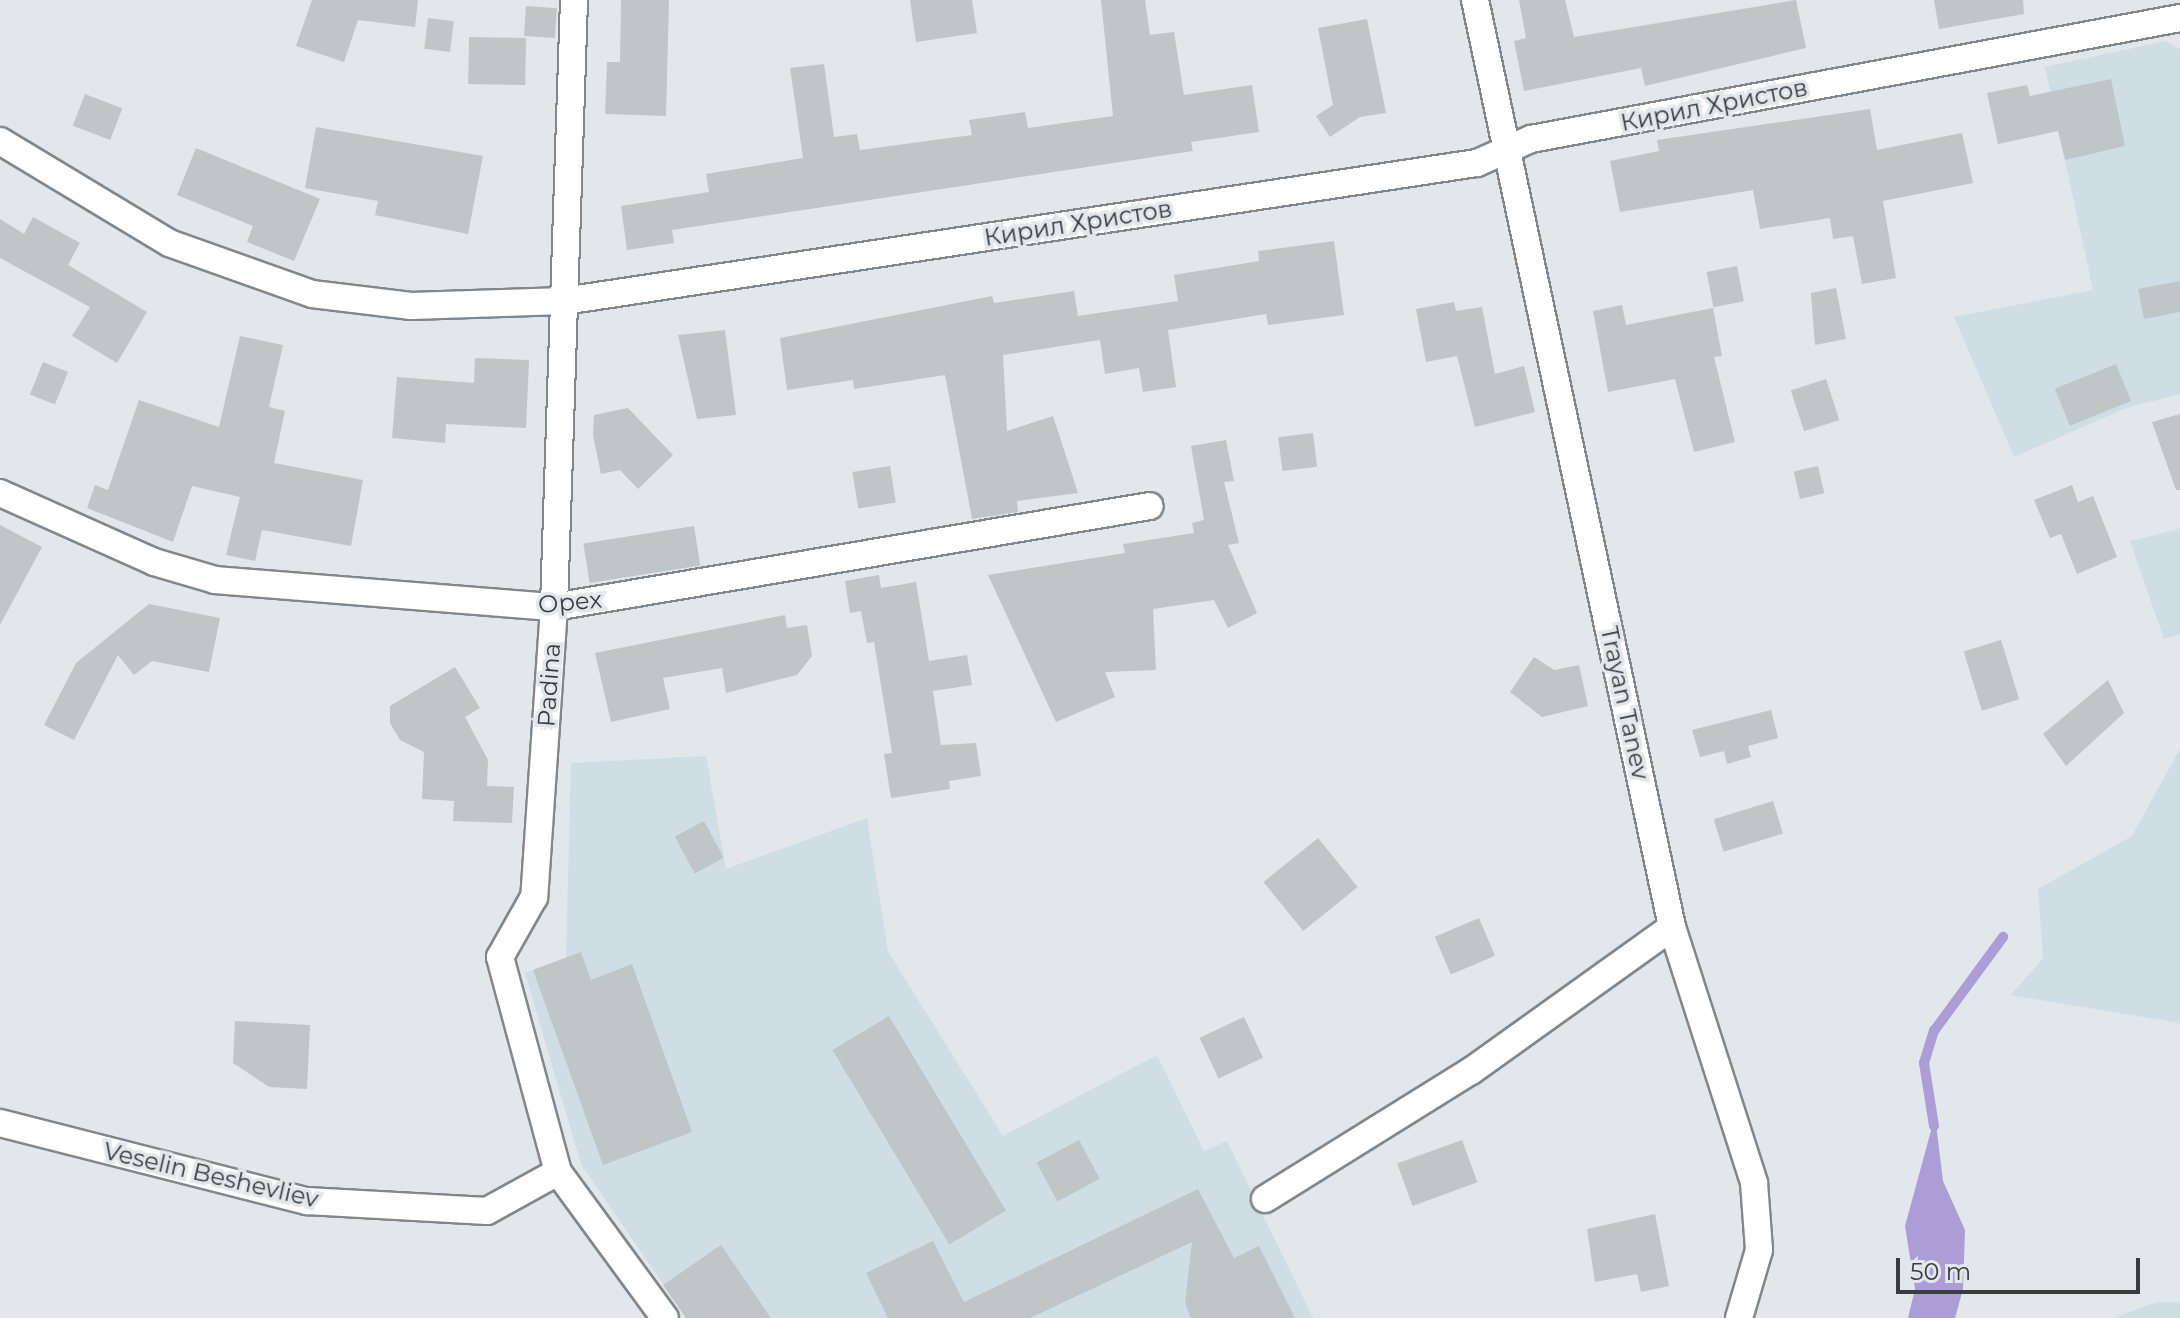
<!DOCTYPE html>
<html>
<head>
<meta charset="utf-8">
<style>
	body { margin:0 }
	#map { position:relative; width:2180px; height:1318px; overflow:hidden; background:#e1e7eb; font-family:Montserrat,sans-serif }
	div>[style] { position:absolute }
	.built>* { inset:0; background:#cfdde5 }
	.water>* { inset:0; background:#ac9dd7 }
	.stream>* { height:10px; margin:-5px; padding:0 5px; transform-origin:5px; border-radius:5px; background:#ac9dd7 }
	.building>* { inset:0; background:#bfc6c7; transform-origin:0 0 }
	.roads { filter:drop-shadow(2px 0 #81878b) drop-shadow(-2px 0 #81878b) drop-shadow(0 2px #81878b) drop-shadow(0 -2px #81878b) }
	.street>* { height:26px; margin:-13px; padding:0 13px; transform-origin:13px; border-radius:13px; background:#fff }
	span { translate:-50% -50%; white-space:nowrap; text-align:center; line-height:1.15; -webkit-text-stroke:7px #e1e7eb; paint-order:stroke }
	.street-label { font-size:24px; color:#3a3d3e }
	.scale { position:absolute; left:1896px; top:1258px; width:244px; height:36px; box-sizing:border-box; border:4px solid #3a3d3e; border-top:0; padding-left:10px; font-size:24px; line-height:28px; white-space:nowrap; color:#3a3d3e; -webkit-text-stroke:6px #e1e7eb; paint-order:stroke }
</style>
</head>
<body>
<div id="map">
	<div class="built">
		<i style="clip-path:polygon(2166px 41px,2180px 50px,2180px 394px,2126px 408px,2014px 457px,1954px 317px,2093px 290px,2045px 67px)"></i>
		<i style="clip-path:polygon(2180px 529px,2180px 634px,2164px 639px,2130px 541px)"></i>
		<i style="clip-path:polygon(2180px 749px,2180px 1023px,2011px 995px,2043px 958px,2038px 889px,2132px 836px)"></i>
		<i style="clip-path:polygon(706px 756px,726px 869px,867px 818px,888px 952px,1003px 1136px,1157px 1055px,1204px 1151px,1227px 1141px,1313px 1318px,686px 1318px,581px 1164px,525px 973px,566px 958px,571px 763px)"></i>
		<i style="clip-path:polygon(2157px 1302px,2180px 1302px,2180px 1318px,2114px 1318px)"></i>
	</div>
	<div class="water">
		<i style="clip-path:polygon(1935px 1116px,1943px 1181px,1965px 1230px,1963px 1289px,1955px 1318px,1908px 1318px,1915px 1289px,1905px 1226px)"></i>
	</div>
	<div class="stream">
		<i style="left:1934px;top:1126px;width:64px;rotate:-99deg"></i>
		<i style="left:1924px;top:1063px;width:34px;rotate:-73deg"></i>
		<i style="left:1934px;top:1031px;width:117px;rotate:-53.7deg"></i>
	</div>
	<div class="building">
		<i style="clip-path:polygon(312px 0,418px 0,415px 27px,358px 20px,344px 62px,296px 46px)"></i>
		<i style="clip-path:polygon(621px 0,669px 0,666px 116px,605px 114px,607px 62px,620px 62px)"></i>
		<i style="clip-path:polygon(910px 0,972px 0,977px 33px,916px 42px)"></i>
		<i style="clip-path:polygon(1101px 0,1145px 0,1150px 35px,1174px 32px,1184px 95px,1252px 85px,1259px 132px,1191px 142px,1193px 151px,672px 230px,674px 243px,627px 250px,621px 206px,709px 192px,706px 174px,803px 158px,790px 68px,824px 64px,834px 137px,857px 134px,860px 150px,972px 135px,969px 120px,1025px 112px,1028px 128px,1113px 116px)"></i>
		<i style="clip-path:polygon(1519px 0,1565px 0,1574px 37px,1796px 0,1806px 48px,1645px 86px,1641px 68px,1524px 91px,1514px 41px,1526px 38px)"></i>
		<i style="clip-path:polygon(1934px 0,2023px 0,2024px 14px,1939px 29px)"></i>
		<i style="left:526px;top:6px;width:31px;height:30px;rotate:4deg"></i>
		<i style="left:428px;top:18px;width:26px;height:31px;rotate:7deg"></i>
		<i style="clip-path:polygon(1367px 19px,1386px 113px,1360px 117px,1330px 137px,1316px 116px,1333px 105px,1318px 28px)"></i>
		<i style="left:469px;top:37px;width:57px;height:47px;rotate:1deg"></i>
		<i style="clip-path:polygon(2111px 79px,2125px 146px,2065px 160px,2058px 131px,1998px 144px,1987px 93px,2027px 85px,2030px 96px)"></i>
		<i style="left:85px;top:94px;width:40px;height:34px;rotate:21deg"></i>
		<i style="clip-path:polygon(1870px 109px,1877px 150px,1962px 133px,1973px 183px,1883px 201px,1896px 278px,1862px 284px,1853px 236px,1833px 239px,1830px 218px,1760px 229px,1753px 190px,1620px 212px,1610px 161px,1659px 151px,1657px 140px)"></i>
		<i style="clip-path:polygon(316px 127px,483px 156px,468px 234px,375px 215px,378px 201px,305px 188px)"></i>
		<i style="clip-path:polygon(196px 148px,320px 199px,294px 261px,247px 242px,253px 226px,177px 195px)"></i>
		<i style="clip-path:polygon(33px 217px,80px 243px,68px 265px,147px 312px,117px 363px,72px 336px,90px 307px,0 258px,0 219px,24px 234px)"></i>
		<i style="clip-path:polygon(1334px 241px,1344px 315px,1268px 325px,1266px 314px,1168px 330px,1176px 387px,1143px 392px,1139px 368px,1105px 374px,1100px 340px,1003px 355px,1007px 431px,1053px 416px,1078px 493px,1017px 501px,1018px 512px,972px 519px,945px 375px,854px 389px,853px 380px,787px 390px,780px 338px,992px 296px,994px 303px,1074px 291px,1078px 316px,1178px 301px,1174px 275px,1259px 261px,1258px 251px)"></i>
		<i style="left:1737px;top:266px;width:36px;height:31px;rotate:79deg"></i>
		<i style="clip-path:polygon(2180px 281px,2180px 312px,2144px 319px,2138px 289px)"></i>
		<i style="clip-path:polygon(1836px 288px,1846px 339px,1815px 345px,1811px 293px)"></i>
		<i style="clip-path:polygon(1454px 302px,1456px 311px,1482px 307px,1495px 374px,1524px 366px,1535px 412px,1475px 427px,1457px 356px,1426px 362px,1416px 309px)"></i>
		<i style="clip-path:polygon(1622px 305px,1626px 325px,1713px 308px,1722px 356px,1714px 357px,1735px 442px,1694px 452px,1675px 379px,1608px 392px,1593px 311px)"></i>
		<i style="clip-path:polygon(725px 330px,736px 415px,697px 419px,678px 335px)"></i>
		<i style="clip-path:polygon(240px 336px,283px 345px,269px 407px,285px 411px,274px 463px,363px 480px,351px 546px,262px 530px,255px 561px,226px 555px,240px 497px,192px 486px,173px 542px,87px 508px,95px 485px,108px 490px,139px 400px,219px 427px)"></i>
		<i style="clip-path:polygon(475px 358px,529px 360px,526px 428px,446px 424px,445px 443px,392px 438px,397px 377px,474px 383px)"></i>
		<i style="left:43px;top:362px;width:27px;height:35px;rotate:22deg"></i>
		<i style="left:2116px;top:364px;width:40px;height:66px;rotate:68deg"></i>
		<i style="left:1826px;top:379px;width:43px;height:37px;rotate:72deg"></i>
		<i style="clip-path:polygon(628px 408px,673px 455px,638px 489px,620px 470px,601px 474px,593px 435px,594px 415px)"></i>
		<i style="clip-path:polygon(2180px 414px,2180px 490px,2176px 490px,2152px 422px)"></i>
		<i style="left:1313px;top:433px;width:34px;height:35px;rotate:83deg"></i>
		<i style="clip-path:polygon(1226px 440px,1234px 481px,1224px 482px,1239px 543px,1228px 545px,1257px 613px,1228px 628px,1214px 600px,1153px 609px,1156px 670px,1105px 672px,1115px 697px,1056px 722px,988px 575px,1125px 553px,1123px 544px,1194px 533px,1192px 523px,1204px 520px,1191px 446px)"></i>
		<i style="left:890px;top:466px;width:37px;height:38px;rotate:81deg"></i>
		<i style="left:1818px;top:466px;width:28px;height:25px;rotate:77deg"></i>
		<i style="clip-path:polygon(2072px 485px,2078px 502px,2093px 496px,2117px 557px,2077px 574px,2061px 534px,2050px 538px,2034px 500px)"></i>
		<i style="clip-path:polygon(0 525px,42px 547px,0 625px)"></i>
		<i style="left:694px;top:526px;width:40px;height:112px;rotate:81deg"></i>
		<i style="clip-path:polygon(879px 575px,881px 588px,916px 582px,929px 661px,967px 655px,972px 685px,933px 691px,941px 745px,976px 743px,981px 776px,949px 781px,950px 789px,891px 798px,884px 754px,892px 753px,874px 642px,867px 643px,861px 611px,850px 613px,845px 581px)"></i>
		<i style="clip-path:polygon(149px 604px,220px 618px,209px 672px,152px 661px,134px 675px,118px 655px,74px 740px,44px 725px,76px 663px)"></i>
		<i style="clip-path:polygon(785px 615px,787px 628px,807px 625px,812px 656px,797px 675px,726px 693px,722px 668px,663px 678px,670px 709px,611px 722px,595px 653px)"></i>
		<i style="left:2001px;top:640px;width:62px;height:39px;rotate:73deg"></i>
		<i style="clip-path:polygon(1534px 657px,1554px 670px,1579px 665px,1588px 706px,1542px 717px,1510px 692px)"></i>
		<i style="clip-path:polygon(455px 667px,480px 708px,465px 717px,488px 760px,487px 786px,514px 787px,512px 823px,453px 821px,454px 801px,422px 799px,424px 752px,400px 740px,390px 723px,390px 706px)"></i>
		<i style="clip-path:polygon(2108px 680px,2124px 713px,2066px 766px,2043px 734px)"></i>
		<i style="clip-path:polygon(1771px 710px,1778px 738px,1748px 746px,1751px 757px,1727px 764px,1724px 751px,1700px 757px,1692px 730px)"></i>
		<i style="left:1773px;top:801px;width:34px;height:62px;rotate:73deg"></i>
		<i style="left:704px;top:821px;width:42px;height:33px;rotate:62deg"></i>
		<i style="left:1318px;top:838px;width:63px;height:70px;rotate:51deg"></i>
		<i style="left:1479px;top:918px;width:41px;height:48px;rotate:67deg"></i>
		<i style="clip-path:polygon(581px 952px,591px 980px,632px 964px,692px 1132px,603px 1165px,533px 970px)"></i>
		<i style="left:889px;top:1016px;width:227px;height:66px;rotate:59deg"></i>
		<i style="left:1244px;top:1017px;width:45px;height:49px;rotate:65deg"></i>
		<i style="clip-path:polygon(235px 1021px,310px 1025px,307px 1089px,269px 1087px,233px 1063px)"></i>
		<i style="left:1079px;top:1140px;width:44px;height:48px;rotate:62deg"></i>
		<i style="left:1462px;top:1140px;width:45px;height:69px;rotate:70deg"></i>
		<i style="clip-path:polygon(1198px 1189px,1234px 1258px,1259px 1246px,1295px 1318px,1191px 1318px,1185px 1303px,1192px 1242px,1030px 1318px,888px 1318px,866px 1273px,933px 1241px,964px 1302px)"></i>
		<i style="clip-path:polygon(1655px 1214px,1669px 1286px,1641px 1292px,1637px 1274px,1595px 1282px,1587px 1229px)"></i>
		<i style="clip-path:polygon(721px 1245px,771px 1318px,686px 1318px,663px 1285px)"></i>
	</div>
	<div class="roads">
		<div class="street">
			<i style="left:574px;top:0;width:607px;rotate:91.89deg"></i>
			<i style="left:554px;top:607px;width:291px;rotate:93.9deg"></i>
			<i style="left:534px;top:897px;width:69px;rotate:119.5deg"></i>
			<i style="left:500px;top:957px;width:223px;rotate:74.9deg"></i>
			<i style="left:558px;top:1172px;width:181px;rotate:53.8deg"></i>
			<i style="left:1475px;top:0;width:948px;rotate:78deg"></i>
			<i style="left:1672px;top:927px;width:269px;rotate:72.2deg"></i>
			<i style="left:1754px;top:1183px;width:67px;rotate:85.7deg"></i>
			<i style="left:1759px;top:1250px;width:71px;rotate:106.4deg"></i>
			<i style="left:0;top:141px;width:197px;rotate:31.1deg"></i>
			<i style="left:169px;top:243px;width:152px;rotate:19.6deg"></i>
			<i style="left:312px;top:294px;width:100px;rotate:6.9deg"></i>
			<i style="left:411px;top:306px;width:153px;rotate:-1.9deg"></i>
			<i style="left:564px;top:301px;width:923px;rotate:-8.6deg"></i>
			<i style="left:1477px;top:163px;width:59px;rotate:-24deg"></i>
			<i style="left:1531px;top:139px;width:660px;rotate:-10.56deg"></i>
			<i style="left:0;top:493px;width:169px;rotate:24.1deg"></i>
			<i style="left:154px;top:562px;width:64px;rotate:16.4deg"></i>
			<i style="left:215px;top:580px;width:340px;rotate:4.6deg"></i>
			<i style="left:554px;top:607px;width:604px;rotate:-9.62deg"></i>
			<i style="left:0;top:1123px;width:317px;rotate:14.3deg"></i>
			<i style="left:307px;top:1201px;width:180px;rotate:3.2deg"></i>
			<i style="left:487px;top:1211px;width:81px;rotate:-28.8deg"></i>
			<i style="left:1265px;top:1199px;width:243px;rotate:-31.9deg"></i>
			<i style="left:1471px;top:1071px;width:247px;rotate:-35.6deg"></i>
		</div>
	</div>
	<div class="street-label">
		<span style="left:1714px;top:105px;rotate:-11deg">Кирил Христов</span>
		<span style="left:1078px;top:223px;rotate:-9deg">Кирил Христов</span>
		<span style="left:570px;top:602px;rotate:-5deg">Орех</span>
		<span style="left:549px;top:685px;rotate:-86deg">Padina</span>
		<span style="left:1625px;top:703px;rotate:78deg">Trayan Tanev</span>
		<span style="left:211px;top:1175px;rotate:13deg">Veselin Beshevliev</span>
	</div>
	<div class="scale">50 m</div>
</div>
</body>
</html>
